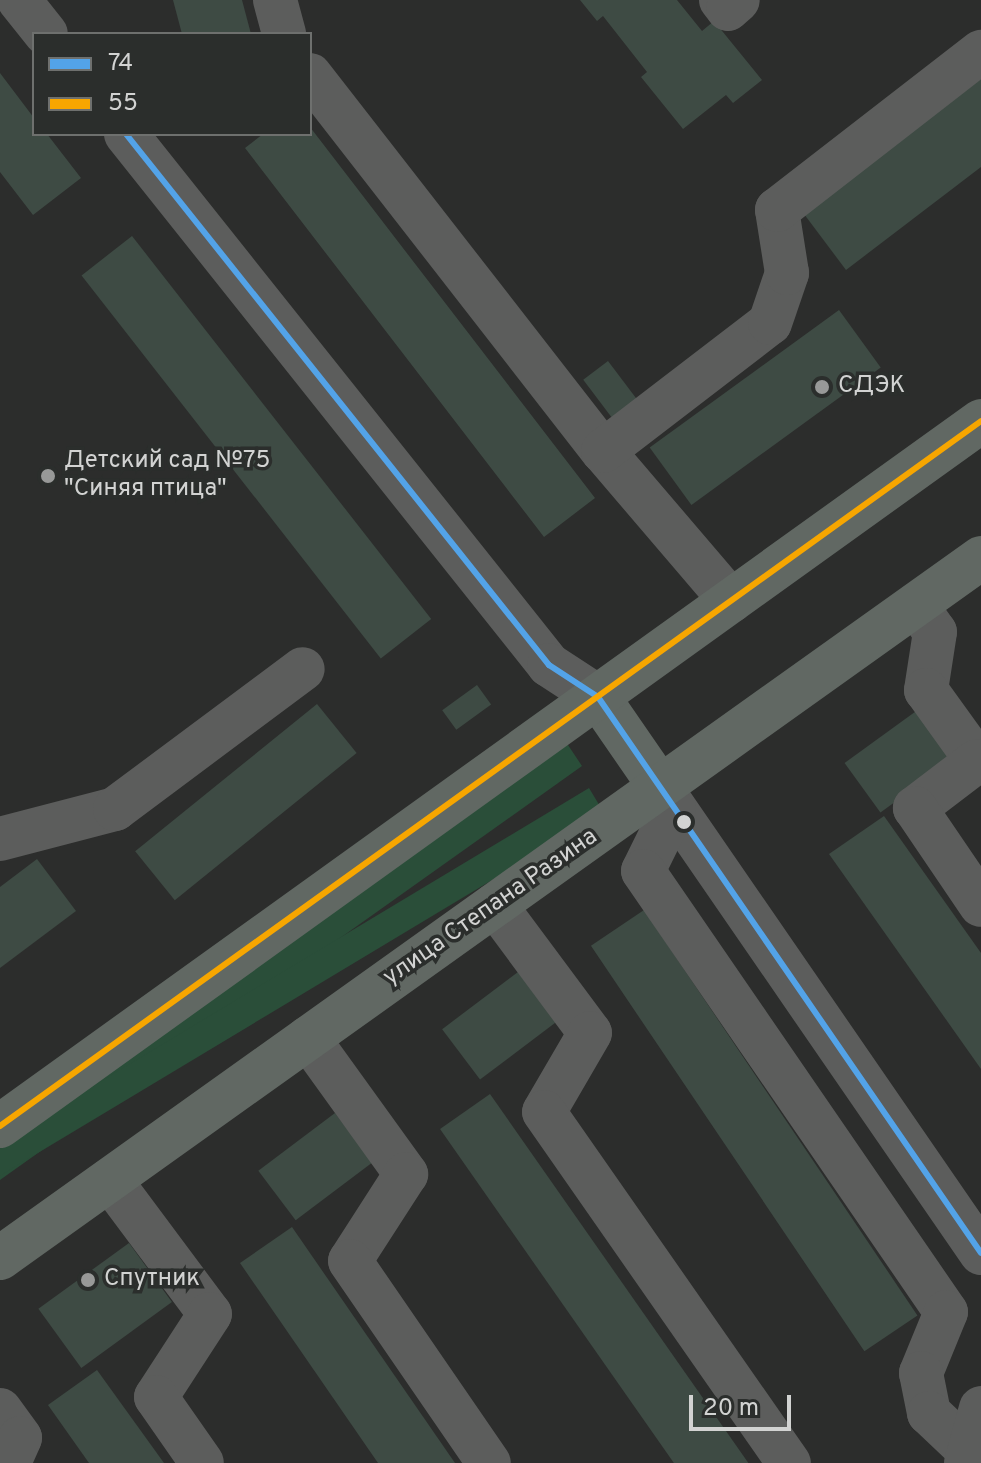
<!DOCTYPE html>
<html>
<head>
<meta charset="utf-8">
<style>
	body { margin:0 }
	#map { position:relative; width:981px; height:1463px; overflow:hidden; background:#2c2d2c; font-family:Overpass,sans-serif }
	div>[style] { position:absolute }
	.green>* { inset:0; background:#2a4e39; transform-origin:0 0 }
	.building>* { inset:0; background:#3e4b44; transform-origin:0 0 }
	.minor>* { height:44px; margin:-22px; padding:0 22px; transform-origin:22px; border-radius:22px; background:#5c5d5c }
	.major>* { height:44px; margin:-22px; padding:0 22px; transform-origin:22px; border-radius:22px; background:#616863 }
	.bus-1>* { height:6px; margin:-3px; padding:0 3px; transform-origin:3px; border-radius:3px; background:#53a3e8 }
	.bus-2>* { height:6px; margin:-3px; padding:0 3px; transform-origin:3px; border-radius:3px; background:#f7a600 }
	.dots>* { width:22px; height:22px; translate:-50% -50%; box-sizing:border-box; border:4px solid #2b2e2c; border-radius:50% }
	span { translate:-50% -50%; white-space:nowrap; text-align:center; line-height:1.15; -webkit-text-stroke:7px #2b2e2c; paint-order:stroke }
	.poi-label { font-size:24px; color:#d2d3d2 }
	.left { translate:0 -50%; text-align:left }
	.street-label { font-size:24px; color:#d2d3d2 }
	.legend { position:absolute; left:32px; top:32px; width:280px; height:104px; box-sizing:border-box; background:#2b2e2c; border:2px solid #6e706e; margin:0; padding:10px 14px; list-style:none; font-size:24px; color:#d2d3d2 }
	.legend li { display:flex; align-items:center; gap:16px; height:40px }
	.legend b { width:40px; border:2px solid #6e706e }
	.scale { position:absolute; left:689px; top:1395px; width:102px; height:36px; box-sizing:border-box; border:4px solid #d2d3d2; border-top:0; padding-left:10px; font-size:24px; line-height:28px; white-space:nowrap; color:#d2d3d2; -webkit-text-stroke:6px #2b2e2c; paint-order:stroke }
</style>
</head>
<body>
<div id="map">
	<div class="green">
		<i style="clip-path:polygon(566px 742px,582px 766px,0 1180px,0 1149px)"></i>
		<i style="left:589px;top:788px;width:29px;height:724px;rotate:59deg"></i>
	</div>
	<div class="building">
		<i style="clip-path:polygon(173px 0,242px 0,251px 34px,182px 34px)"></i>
		<i style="clip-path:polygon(580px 0,677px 0,702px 31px,714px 21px,762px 80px,733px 103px,726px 95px,683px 129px,641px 77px,647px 72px,603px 16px,597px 21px)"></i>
		<i style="clip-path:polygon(0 73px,34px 118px,34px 134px,47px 134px,81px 178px,33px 215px,0 172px)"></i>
		<i style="clip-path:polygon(981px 79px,981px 167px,846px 270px,804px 214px)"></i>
		<i style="clip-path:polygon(310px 127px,595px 498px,544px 537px,245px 148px,263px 134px,310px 134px)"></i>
		<i style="left:132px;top:236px;width:486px;height:64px;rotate:52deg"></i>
		<i style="left:839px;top:310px;width:71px;height:234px;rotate:54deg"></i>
		<i style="left:608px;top:361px;width:53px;height:31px;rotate:53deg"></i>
		<i style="left:477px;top:685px;width:24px;height:43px;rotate:54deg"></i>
		<i style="left:317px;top:704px;width:63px;height:234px;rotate:51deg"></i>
		<i style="left:919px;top:709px;width:61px;height:92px;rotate:54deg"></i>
		<i style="clip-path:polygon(884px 816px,981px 953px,981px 1069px,829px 854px)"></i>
		<i style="clip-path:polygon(37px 859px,76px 911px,0 968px,0 887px)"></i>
		<i style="left:644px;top:910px;width:489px;height:64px;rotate:56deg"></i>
		<i style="left:518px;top:972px;width:63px;height:95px;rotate:53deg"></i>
		<i style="left:490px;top:1094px;width:451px;height:61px;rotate:55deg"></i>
		<i style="left:335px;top:1113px;width:62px;height:96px;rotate:53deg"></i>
		<i style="clip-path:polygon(292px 1227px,455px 1463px,378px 1463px,240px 1263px)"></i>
		<i style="left:129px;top:1243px;width:73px;height:112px;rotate:54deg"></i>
		<i style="clip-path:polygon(97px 1370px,164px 1463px,89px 1463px,48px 1405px)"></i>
	</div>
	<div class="minor">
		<i style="left:19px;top:0;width:43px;rotate:51.5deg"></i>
		<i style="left:275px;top:0;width:35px;rotate:75deg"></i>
		<i style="left:721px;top:0;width:11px;rotate:52deg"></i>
		<i style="left:728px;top:9px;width:13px;rotate:-42deg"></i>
		<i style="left:310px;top:75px;width:477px;rotate:52.1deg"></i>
		<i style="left:603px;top:451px;width:197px;rotate:49.5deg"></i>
		<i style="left:126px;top:134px;width:679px;rotate:51.46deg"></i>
		<i style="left:549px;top:665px;width:59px;rotate:33.1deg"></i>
		<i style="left:603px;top:451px;width:210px;rotate:-37.5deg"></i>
		<i style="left:770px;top:323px;width:53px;rotate:-71.2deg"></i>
		<i style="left:787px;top:273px;width:64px;rotate:-99deg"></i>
		<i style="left:777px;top:210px;width:258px;rotate:-37.8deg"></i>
		<i style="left:916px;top:605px;width:33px;rotate:55deg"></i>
		<i style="left:935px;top:632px;width:59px;rotate:98.8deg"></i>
		<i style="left:926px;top:690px;width:87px;rotate:54.3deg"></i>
		<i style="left:977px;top:761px;width:78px;rotate:142.8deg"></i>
		<i style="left:915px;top:808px;width:117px;rotate:55.8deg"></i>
		<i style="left:660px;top:787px;width:566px;rotate:55.44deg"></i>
		<i style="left:674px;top:808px;width:70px;rotate:116.2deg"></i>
		<i style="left:643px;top:871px;width:535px;rotate:55.51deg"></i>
		<i style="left:946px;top:1312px;width:66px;rotate:112.3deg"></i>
		<i style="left:921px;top:1373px;width:41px;rotate:78.7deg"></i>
		<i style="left:929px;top:1413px;width:55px;rotate:43.5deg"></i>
		<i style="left:0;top:839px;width:119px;rotate:-14.6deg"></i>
		<i style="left:115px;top:809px;width:234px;rotate:-36.7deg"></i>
		<i style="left:495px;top:905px;width:159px;rotate:53.4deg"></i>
		<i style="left:590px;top:1033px;width:91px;rotate:120.2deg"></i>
		<i style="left:544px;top:1112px;width:428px;rotate:55.1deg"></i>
		<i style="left:308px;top:1038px;width:168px;rotate:54.2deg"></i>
		<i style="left:406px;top:1174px;width:103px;rotate:122.8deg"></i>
		<i style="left:350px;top:1261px;width:245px;rotate:55.5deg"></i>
		<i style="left:110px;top:1180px;width:167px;rotate:53.3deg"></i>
		<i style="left:210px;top:1314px;width:99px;rotate:123deg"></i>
		<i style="left:156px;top:1397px;width:80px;rotate:55.1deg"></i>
		<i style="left:0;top:1410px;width:34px;rotate:54deg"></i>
		<i style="left:20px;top:1438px;width:27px;rotate:114deg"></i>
		<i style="left:966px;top:1463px;width:57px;rotate:-74.7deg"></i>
	</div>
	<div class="major">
		<i style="left:598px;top:697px;width:109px;rotate:55.4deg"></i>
		<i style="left:0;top:1126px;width:1208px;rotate:-35.7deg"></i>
		<i style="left:0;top:1258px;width:1205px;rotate:-35.51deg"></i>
	</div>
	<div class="bus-1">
		<i style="left:126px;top:134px;width:679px;rotate:51.46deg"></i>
		<i style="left:549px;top:665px;width:59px;rotate:33.1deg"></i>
		<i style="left:598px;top:697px;width:675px;rotate:55.44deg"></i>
	</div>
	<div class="bus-2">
		<i style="left:0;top:1126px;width:1208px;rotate:-35.7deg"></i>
	</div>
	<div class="dots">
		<i style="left:822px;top:387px;background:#989998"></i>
		<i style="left:48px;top:476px;background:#989998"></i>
		<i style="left:684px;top:822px;background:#d2d3d2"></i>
		<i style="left:88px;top:1280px;background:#989998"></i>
	</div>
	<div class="poi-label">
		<span class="left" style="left:838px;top:387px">СДЭК</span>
		<span class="left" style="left:64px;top:476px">Детский сад №75<br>"Синяя птица"</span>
		<span class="left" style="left:104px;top:1280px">Спутник</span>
	</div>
	<div class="street-label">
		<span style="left:491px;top:908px;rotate:-35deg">улица Степана Разина</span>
	</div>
	<ul class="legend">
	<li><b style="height:10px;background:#53a3e8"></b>74</li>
	<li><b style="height:10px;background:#f7a600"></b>55</li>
	</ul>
	<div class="scale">20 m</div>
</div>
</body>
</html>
